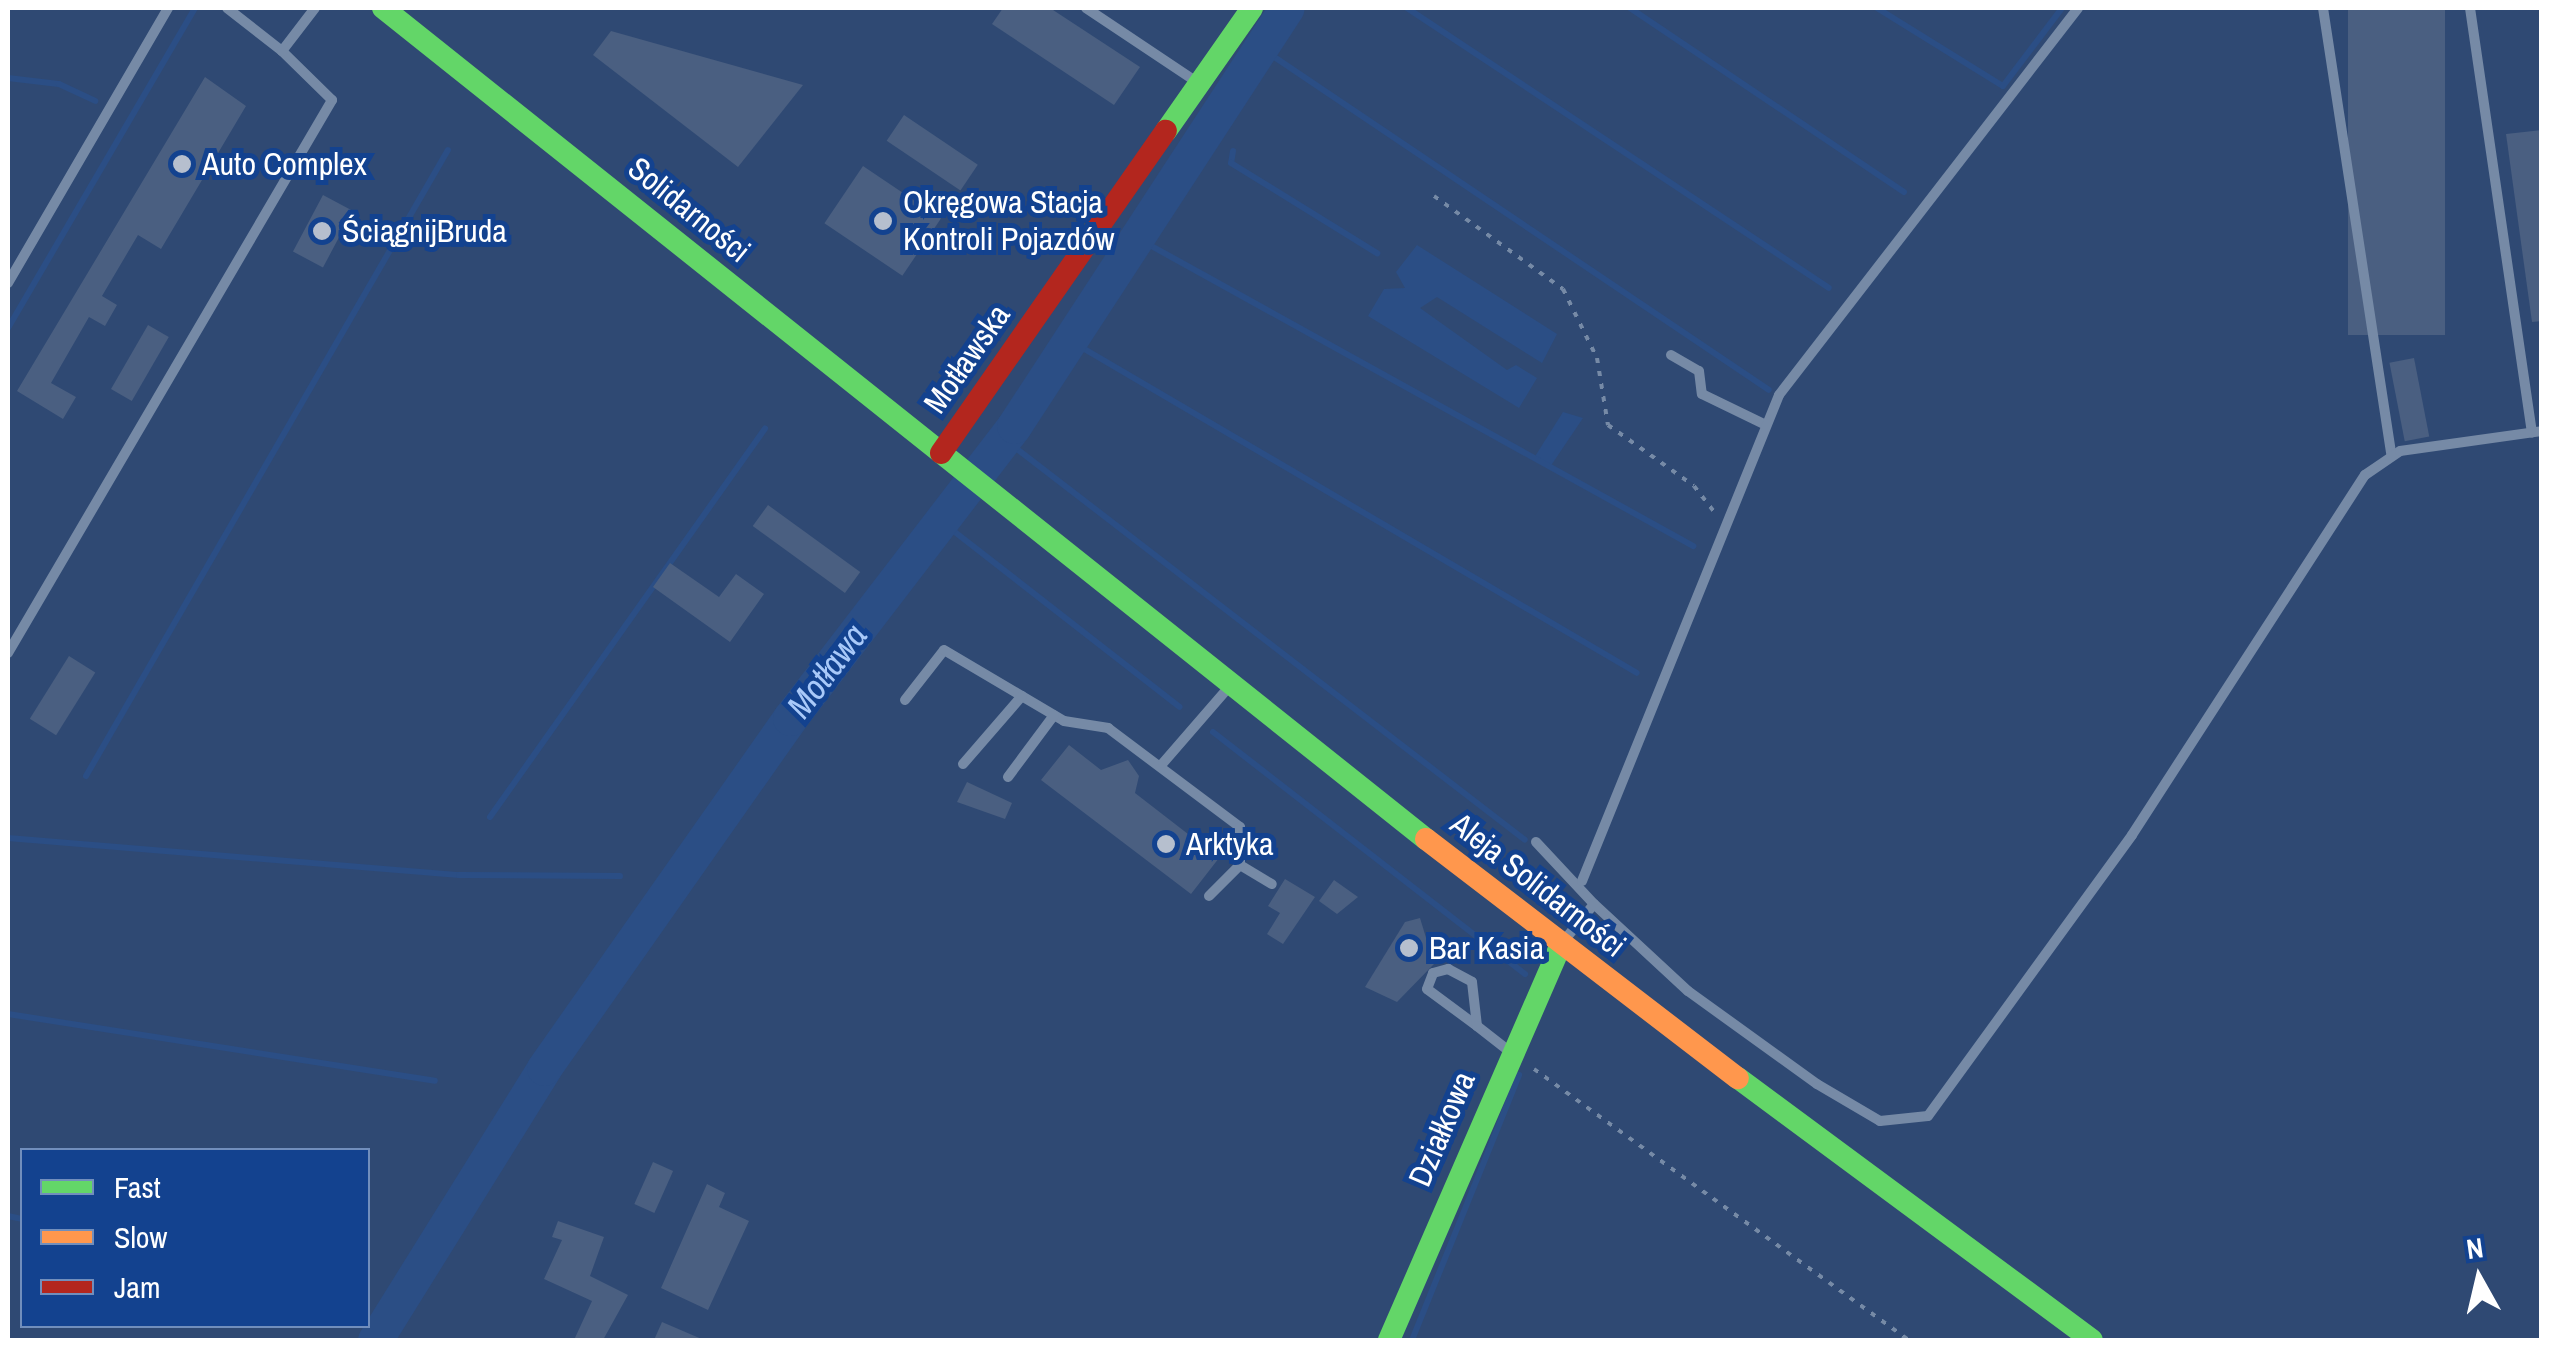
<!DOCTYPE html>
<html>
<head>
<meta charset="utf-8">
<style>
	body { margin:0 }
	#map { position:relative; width:2549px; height:1348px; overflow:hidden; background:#2f4973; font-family:"Archivo Narrow",sans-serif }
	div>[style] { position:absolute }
	.water>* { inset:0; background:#2b4e85 }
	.stream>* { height:6px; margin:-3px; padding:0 3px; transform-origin:3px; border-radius:3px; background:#2b4e85 }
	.river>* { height:35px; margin:-17.5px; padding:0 17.5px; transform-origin:17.5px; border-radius:17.5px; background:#2b4e85 }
	.building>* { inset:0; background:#4a5f81; transform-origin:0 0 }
	.path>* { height:4px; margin-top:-2px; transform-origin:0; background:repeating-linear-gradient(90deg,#768aa6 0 5px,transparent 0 13px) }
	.lane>* { height:10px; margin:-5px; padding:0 5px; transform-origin:5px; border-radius:5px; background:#768aa6 }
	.fast>* { height:22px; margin:-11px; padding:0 11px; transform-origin:11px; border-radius:11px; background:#63d668 }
	.slow>* { height:22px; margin:-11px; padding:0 11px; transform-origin:11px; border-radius:11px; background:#ff974d }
	.jam>* { height:22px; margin:-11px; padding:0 11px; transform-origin:11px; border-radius:11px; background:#b3261e }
	.dots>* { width:28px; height:28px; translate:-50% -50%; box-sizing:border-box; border:5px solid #13428f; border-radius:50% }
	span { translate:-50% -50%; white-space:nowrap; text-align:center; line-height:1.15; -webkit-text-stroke:10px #13428f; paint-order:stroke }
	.poi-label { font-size:32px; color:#fff }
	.left { translate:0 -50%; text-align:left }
	.street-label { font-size:32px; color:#fff }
	.water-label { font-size:35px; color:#a9c9f9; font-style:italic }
	.frame { position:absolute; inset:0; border:10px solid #fff; pointer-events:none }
	.legend { position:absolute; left:20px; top:1148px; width:350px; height:180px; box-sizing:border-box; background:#13428f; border:2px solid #718ebc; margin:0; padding:12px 18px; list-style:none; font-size:30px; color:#fff }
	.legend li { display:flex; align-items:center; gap:20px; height:50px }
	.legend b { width:50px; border:2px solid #718ebc }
	.north { position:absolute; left:2429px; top:1228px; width:100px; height:100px; -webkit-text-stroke:8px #13428f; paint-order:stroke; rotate:352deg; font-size:28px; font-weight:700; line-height:40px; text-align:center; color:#fff }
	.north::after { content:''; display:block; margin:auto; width:35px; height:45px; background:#fff; clip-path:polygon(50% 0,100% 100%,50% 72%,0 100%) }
</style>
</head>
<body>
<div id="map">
	<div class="water">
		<i style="clip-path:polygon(1417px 245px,1557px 334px,1542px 363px,1437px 297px,1420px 308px,1507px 370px,1516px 365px,1537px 378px,1519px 408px,1368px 316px,1384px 289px,1405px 288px,1396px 272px)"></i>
		<i style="clip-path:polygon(1563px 412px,1583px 418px,1550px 467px,1534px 458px)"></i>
	</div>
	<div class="stream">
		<i style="left:1407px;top:8px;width:506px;rotate:33.56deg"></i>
		<i style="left:1630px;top:8px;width:330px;rotate:33.9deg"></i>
		<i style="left:1877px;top:8px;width:148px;rotate:31.8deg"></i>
		<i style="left:2003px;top:86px;width:98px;rotate:-52.9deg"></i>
		<i style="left:1261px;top:48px;width:612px;rotate:33.95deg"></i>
		<i style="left:8px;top:78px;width:51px;rotate:6.7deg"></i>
		<i style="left:59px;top:84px;width:40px;rotate:25deg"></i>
		<i style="left:1233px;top:151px;width:12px;rotate:99deg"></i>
		<i style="left:1231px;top:163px;width:172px;rotate:31.7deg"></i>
		<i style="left:1137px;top:238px;width:636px;rotate:28.98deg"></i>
		<i style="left:8px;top:328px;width:371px;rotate:-59.7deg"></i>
		<i style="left:1069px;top:340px;width:658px;rotate:30.38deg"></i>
		<i style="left:1004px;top:439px;width:657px;rotate:37.58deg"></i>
		<i style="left:942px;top:522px;width:301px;rotate:37.9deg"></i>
		<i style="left:1213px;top:732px;width:395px;rotate:37.8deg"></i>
		<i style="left:86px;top:776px;width:723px;rotate:-59.96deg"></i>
		<i style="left:490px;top:817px;width:476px;rotate:-54.7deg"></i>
		<i style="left:8px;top:838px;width:453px;rotate:4.7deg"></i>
		<i style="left:459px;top:875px;width:161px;rotate:0.4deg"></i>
		<i style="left:8px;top:1014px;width:432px;rotate:8.9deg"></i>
		<i style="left:8px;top:1216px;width:14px;rotate:12deg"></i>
		<i style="left:1412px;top:1340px;width:286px;rotate:-68deg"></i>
	</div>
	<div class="river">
		<i style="left:375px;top:1340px;width:320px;rotate:-58.1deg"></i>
		<i style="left:544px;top:1068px;width:428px;rotate:-54.9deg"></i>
		<i style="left:790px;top:718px;width:368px;rotate:-52.5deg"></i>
		<i style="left:1014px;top:426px;width:499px;rotate:-56.9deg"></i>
	</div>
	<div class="building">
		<i style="clip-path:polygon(1003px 8px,1050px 8px,1140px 67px,1114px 105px,992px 24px)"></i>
		<i style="left:2348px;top:8px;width:97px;height:327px"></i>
		<i style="clip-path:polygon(611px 31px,803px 85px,738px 167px,593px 55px)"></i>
		<i style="clip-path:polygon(205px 77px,246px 106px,161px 249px,138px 235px,102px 296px,117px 305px,105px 326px,89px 317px,51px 383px,76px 397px,63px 419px,17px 391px)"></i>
		<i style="left:904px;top:115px;width:89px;height:31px;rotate:34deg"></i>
		<i style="clip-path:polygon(2542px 130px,2542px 321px,2532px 322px,2506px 134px)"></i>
		<i style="left:863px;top:166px;width:94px;height:69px;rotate:34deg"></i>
		<i style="left:323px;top:195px;width:34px;height:64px;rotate:28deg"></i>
		<i style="left:148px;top:325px;width:24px;height:74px;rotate:30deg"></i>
		<i style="left:2414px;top:358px;width:80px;height:25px;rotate:79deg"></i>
		<i style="left:768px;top:505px;width:114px;height:26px;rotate:36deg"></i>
		<i style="clip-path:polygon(670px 563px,719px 597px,736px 574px,764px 594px,730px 642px,653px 587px)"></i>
		<i style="left:69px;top:656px;width:31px;height:74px;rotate:32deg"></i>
		<i style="clip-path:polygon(1069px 745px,1101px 770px,1128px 760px,1139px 776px,1135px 793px,1219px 858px,1191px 894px,1041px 780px)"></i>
		<i style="clip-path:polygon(967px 782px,1012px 803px,1005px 819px,957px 802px)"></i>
		<i style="clip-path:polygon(1285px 879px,1315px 897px,1283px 944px,1267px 934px,1280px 913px,1268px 906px)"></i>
		<i style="clip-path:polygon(1334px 880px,1358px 897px,1337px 914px,1319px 901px)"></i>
		<i style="clip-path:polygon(1420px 918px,1434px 964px,1397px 1002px,1365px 987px,1405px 922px)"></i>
		<i style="left:653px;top:1162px;width:22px;height:46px;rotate:24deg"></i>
		<i style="clip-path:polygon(707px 1184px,725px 1193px,719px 1207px,749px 1221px,708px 1310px,661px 1288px)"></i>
		<i style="clip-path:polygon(558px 1221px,604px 1237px,590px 1276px,628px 1295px,603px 1340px,574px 1340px,592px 1301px,544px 1279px,562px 1240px,552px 1237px)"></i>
		<i style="clip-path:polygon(662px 1322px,704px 1340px,654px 1340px)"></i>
	</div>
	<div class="path">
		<i style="left:1434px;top:196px;width:159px;rotate:35.8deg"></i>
		<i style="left:1563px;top:289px;width:77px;rotate:63.8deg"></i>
		<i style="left:1597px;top:358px;width:68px;rotate:80.7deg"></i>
		<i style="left:1608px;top:425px;width:105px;rotate:35.3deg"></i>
		<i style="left:1694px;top:486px;width:33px;rotate:52deg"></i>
		<i style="left:1534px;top:1069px;width:463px;rotate:35.9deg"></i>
	</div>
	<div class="lane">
		<i style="left:227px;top:8px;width:70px;rotate:38deg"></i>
		<i style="left:1086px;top:8px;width:133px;rotate:33.7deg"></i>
		<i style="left:2323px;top:8px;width:451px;rotate:81.3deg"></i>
		<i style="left:2470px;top:8px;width:429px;rotate:81.7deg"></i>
		<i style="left:8px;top:283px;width:318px;rotate:-59.8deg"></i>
		<i style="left:1671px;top:355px;width:32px;rotate:30deg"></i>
		<i style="left:1699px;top:371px;width:23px;rotate:83deg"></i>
		<i style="left:1702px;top:394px;width:71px;rotate:25.8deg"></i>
		<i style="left:8px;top:653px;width:641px;rotate:-59.63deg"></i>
		<i style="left:332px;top:100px;width:70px;rotate:-135.6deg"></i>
		<i style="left:282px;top:51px;width:54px;rotate:-52.5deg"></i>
		<i style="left:905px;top:700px;width:63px;rotate:-52deg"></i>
		<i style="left:944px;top:650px;width:139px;rotate:30.6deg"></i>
		<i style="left:1064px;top:721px;width:45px;rotate:9deg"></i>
		<i style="left:1108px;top:728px;width:165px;rotate:36.9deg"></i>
		<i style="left:1240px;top:827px;width:38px;rotate:90deg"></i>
		<i style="left:1240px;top:865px;width:37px;rotate:31deg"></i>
		<i style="left:1163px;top:763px;width:99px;rotate:-49.1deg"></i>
		<i style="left:963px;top:764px;width:90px;rotate:-49.1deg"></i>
		<i style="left:1008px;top:777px;width:77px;rotate:-53.4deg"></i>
		<i style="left:1536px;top:842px;width:85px;rotate:46.9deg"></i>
		<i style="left:1582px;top:881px;width:524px;rotate:-67.93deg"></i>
		<i style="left:1779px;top:395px;width:489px;rotate:-52.3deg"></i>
		<i style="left:1209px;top:896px;width:44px;rotate:-45deg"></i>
		<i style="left:1562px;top:943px;width:50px;rotate:-50.6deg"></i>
		<i style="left:1594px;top:904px;width:128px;rotate:42.8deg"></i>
		<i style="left:1688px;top:991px;width:159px;rotate:35.8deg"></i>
		<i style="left:1817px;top:1084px;width:73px;rotate:30.4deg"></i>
		<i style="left:1880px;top:1121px;width:48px;rotate:-5.9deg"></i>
		<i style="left:1928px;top:1116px;width:347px;rotate:-54deg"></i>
		<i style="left:2132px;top:835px;width:429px;rotate:-57.1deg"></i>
		<i style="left:2365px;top:475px;width:42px;rotate:-34.4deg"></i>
		<i style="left:2400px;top:451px;width:143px;rotate:-8deg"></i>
		<i style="left:1477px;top:1026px;width:62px;rotate:-143.5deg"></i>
		<i style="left:1427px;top:989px;width:17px;rotate:-69deg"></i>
		<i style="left:1433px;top:973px;width:16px;rotate:-15deg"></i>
		<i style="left:1448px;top:969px;width:27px;rotate:28deg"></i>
		<i style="left:1472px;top:982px;width:44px;rotate:83.5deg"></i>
		<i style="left:1477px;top:1026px;width:41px;rotate:38deg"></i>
	</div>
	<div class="fast">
		<i style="left:383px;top:8px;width:1334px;rotate:38.55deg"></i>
		<i style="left:1166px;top:131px;width:150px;rotate:-55deg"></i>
		<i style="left:1738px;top:1078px;width:440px;rotate:36.5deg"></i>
		<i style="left:1389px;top:1340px;width:430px;rotate:-66.5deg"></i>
	</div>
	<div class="slow">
		<i style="left:1426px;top:839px;width:393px;rotate:37.5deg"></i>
	</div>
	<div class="jam">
		<i style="left:941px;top:453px;width:393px;rotate:-55.1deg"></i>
	</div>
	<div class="dots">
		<i style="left:182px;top:164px;background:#b6bfce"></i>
		<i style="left:883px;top:221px;background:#b6bfce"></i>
		<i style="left:322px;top:231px;background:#b6bfce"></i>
		<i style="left:1166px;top:844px;background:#b6bfce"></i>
		<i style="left:1409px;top:948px;background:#b6bfce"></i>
	</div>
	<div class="poi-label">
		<span class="left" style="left:202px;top:164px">Auto Complex</span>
		<span class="left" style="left:903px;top:221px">Okręgowa Stacja<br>Kontroli Pojazdów</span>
		<span class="left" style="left:342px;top:231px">ŚciągnijBruda</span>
		<span class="left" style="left:1186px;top:844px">Arktyka</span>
		<span class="left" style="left:1429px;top:948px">Bar Kasia</span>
	</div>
	<div class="street-label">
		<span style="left:689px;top:210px;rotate:39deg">Solidarności</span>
		<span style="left:967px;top:359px;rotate:-55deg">Motławska</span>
		<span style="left:1538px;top:885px;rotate:38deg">Aleja Solidarności</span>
		<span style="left:1442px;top:1129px;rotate:-67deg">Działkowa</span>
	</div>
	<div class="water-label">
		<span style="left:827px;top:671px;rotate:-53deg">Motława</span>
	</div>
	<div class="frame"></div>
	<ul class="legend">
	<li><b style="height:12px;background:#63d668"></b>Fast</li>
	<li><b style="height:12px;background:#ff974d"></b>Slow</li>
	<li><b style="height:12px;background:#b3261e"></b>Jam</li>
	</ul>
	<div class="north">N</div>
</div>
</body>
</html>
